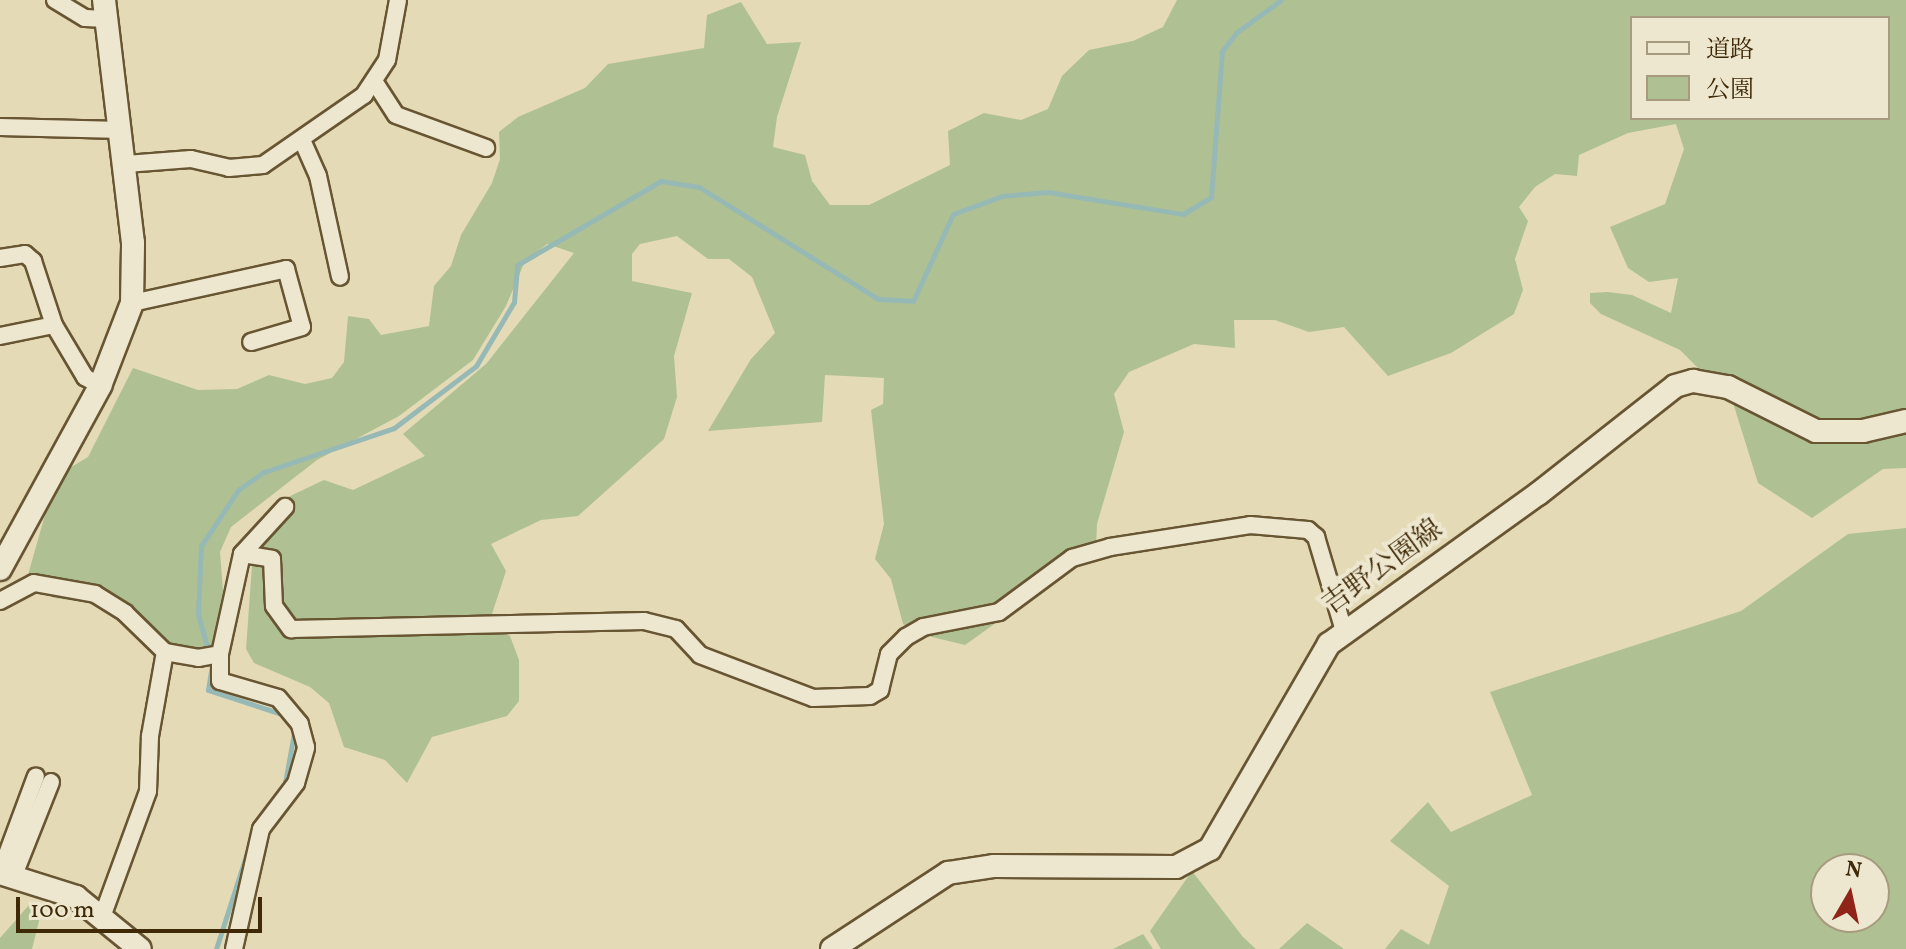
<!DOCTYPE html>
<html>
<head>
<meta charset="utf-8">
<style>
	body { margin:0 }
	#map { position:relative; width:1906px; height:949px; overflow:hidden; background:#e4dab6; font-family:Vollkorn,"Noto Serif JP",serif }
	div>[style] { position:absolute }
	.green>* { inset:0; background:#afc192 }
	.stream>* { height:5px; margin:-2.5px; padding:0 2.5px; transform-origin:2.5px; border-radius:2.5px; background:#97b9b5 }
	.roads { filter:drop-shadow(2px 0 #685532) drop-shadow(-2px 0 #685532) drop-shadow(0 2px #685532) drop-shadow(0 -2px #685532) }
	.street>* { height:16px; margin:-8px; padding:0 8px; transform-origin:8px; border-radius:8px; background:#ede7d0 }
	.secondary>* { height:22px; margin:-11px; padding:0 11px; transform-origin:11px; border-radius:11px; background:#ede7d0 }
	span { translate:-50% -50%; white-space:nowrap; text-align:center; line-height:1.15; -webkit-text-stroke:8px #ede7d0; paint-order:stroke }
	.street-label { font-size:28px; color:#3f2906 }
	.legend { position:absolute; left:1630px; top:16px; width:260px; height:104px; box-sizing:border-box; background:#ede7d0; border:2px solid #a79b7f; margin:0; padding:10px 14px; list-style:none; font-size:24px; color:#3f2906 }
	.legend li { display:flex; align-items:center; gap:16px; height:40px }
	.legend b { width:40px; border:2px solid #a79b7f }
	.north { position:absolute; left:1810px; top:853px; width:80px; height:80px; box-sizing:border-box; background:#ede7d0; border:2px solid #a79b7f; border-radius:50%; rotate:9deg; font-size:22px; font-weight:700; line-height:32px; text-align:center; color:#3f2906 }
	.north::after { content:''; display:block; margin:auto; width:28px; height:36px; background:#8f2418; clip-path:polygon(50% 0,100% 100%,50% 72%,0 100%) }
	.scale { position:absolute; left:16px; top:897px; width:246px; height:36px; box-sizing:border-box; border:4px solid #3f2906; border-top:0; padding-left:10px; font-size:24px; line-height:28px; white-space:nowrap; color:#3f2906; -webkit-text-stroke:6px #ede7d0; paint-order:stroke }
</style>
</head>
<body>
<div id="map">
	<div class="green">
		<i style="clip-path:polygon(evenodd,1177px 0,1906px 0,1906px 468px,1883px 469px,1812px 518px,1758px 483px,1725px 377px,1699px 369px,1680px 350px,1601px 314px,1590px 303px,1590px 293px,1608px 292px,1632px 295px,1671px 313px,1678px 278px,1649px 282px,1628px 268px,1610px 227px,1665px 204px,1684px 149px,1676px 124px,1628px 133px,1579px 155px,1577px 176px,1555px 174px,1535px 187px,1519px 207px,1528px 221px,1515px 259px,1523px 290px,1514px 314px,1451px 353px,1388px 376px,1344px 327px,1309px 332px,1275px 320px,1234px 320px,1235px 348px,1194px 344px,1129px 372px,1114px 394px,1124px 432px,1097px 524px,1096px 548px,1014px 601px,993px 625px,965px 645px,928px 636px,903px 624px,891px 579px,875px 559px,884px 524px,871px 410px,883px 404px,884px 378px,825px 375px,822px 422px,708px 431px,751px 359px,775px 333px,752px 277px,729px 259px,708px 259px,677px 236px,640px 244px,632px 254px,632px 281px,692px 293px,674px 356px,677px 397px,664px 439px,578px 516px,541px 520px,491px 544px,506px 571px,488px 626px,510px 636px,519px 660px,519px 701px,507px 716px,432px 737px,407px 783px,385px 760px,344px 747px,329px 703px,310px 687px,254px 663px,246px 649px,255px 524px,288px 497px,324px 480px,353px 490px,425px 456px,403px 434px,486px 364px,574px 253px,547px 244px,525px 261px,506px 306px,473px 360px,399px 416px,317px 460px,231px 527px,220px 552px,223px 591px,212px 646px,154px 650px,134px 618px,93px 603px,54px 598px,26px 582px,56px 476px,88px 457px,133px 368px,198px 390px,237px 389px,269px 375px,305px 384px,332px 378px,344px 362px,348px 316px,369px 319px,381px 335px,429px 326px,434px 286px,451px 266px,461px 235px,492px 183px,500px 159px,499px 132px,518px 117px,585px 88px,608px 64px,704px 48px,707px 15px,741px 2px,767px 44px,801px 42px,777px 117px,773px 147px,805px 155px,812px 181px,830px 205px,869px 205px,950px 165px,948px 131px,984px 113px,1021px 120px,1048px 109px,1062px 76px,1089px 50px,1133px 41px,1163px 27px,1177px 0,1632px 18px,1888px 18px,1888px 118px,1632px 118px,1632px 18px)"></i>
		<i style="clip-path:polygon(evenodd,1906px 528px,1906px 949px,1385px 949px,1401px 929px,1429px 945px,1449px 886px,1390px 841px,1428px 802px,1451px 832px,1532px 795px,1490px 692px,1741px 611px,1848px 534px,1906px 528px,1826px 869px,1874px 869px,1874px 917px,1826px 917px,1826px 869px)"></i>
		<i style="clip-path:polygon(1192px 871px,1243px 937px,1256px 949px,1161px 949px,1150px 931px)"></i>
		<i style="clip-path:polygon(29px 905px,40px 917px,32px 949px,0 949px,0 938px)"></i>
		<i style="clip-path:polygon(1307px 923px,1344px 949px,1279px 949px)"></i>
		<i style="clip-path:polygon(1143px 934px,1153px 949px,1113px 949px)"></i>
	</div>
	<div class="stream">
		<i style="left:285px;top:715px;width:81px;rotate:-162deg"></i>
		<i style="left:208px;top:690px;width:25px;rotate:-81deg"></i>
		<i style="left:212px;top:665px;width:53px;rotate:-105.4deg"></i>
		<i style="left:198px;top:614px;width:68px;rotate:-87.5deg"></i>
		<i style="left:201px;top:546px;width:67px;rotate:-56.5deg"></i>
		<i style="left:238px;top:490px;width:32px;rotate:-35deg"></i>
		<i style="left:264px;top:472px;width:137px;rotate:-18.7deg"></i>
		<i style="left:394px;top:428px;width:103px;rotate:-37.1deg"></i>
		<i style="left:476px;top:366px;width:74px;rotate:-59.3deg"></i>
		<i style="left:514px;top:302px;width:37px;rotate:-85deg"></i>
		<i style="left:517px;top:265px;width:167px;rotate:-30.3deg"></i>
		<i style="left:661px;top:181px;width:38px;rotate:9deg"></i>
		<i style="left:699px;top:187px;width:211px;rotate:32deg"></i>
		<i style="left:878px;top:299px;width:35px;rotate:3deg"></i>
		<i style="left:913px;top:301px;width:96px;rotate:-65.3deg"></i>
		<i style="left:953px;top:214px;width:52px;rotate:-20.2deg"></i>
		<i style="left:1002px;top:196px;width:46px;rotate:-5deg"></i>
		<i style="left:1048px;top:192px;width:137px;rotate:9.3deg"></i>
		<i style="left:1183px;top:214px;width:33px;rotate:-31deg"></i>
		<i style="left:1211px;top:197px;width:146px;rotate:-85.7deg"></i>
		<i style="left:1222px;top:51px;width:24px;rotate:-52deg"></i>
		<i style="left:1237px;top:32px;width:54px;rotate:-36deg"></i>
		<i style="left:257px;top:824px;width:50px;rotate:-55.7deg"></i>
		<i style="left:285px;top:783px;width:51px;rotate:-79.8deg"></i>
		<i style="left:216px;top:949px;width:118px;rotate:-72.2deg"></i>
	</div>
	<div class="roads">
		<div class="street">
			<i style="left:55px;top:0;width:35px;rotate:31deg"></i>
			<i style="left:85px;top:18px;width:21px;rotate:3deg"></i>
			<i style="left:374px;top:81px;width:40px;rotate:57.1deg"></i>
			<i style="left:396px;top:115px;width:96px;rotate:20.1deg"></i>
			<i style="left:0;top:127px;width:122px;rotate:1.4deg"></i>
			<i style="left:302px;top:140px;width:39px;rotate:66deg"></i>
			<i style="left:318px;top:176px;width:103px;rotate:77.7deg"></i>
			<i style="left:126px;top:164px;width:65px;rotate:-4.4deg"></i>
			<i style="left:191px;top:159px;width:39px;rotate:13deg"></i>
			<i style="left:229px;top:168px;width:34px;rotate:-5deg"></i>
			<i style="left:263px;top:165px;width:123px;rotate:-34.7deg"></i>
			<i style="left:364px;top:95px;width:42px;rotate:-56.7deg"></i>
			<i style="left:387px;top:60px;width:61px;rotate:-79.6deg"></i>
			<i style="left:0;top:258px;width:25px;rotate:-9deg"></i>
			<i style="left:25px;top:254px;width:11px;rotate:41deg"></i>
			<i style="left:33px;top:261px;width:67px;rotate:71.8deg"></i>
			<i style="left:54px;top:325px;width:61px;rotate:59.2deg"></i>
			<i style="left:85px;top:377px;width:17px;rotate:31deg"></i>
			<i style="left:132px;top:303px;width:158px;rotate:-12.4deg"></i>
			<i style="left:286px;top:269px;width:60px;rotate:74.6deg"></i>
			<i style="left:302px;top:327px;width:53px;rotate:163.6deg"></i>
			<i style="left:0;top:336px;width:55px;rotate:-11.5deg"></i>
			<i style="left:242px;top:554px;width:30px;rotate:9deg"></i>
			<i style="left:272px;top:559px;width:47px;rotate:87.6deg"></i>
			<i style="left:274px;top:606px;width:29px;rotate:54deg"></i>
			<i style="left:291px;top:629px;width:353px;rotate:-1.3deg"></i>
			<i style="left:644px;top:621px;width:33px;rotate:14deg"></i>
			<i style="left:676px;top:629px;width:35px;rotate:47deg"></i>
			<i style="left:700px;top:655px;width:121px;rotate:20.8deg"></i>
			<i style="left:813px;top:698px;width:57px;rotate:-2deg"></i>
			<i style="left:870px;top:696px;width:12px;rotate:-31deg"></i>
			<i style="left:880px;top:690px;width:37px;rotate:-76deg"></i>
			<i style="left:889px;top:654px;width:24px;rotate:-45deg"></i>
			<i style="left:906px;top:637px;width:20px;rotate:-30deg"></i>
			<i style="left:923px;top:627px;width:77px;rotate:-11.2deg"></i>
			<i style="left:999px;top:612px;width:91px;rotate:-36.5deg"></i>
			<i style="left:1072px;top:558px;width:40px;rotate:-16deg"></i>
			<i style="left:1110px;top:547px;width:142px;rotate:-8.9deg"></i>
			<i style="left:1250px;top:525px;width:58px;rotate:4.9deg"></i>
			<i style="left:1308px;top:530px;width:11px;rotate:41deg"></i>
			<i style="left:1316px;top:537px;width:98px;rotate:73.4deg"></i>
			<i style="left:0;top:601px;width:38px;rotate:-28deg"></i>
			<i style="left:34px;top:583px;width:62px;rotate:10.2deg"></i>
			<i style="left:95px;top:594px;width:36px;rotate:32deg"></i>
			<i style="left:125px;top:613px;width:56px;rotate:44.3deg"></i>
			<i style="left:165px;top:652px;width:34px;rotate:10deg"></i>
			<i style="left:198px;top:658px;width:22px;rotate:-10deg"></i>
			<i style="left:0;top:873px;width:103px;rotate:-69.6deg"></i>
			<i style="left:14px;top:875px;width:100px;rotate:-68.3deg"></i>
			<i style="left:102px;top:917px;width:134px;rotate:-69.9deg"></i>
			<i style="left:148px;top:791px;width:55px;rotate:-87.9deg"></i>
			<i style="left:150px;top:736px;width:85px;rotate:-79.9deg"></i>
			<i style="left:234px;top:949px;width:123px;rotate:-77.3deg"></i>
			<i style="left:261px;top:829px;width:58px;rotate:-52.7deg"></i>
			<i style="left:296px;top:783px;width:37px;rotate:-74deg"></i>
			<i style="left:306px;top:747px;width:24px;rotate:-105deg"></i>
			<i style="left:300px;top:724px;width:34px;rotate:-130deg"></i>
			<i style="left:278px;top:698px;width:60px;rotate:-163.7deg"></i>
			<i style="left:220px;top:681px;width:27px;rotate:-90deg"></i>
			<i style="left:220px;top:654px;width:102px;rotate:-77.6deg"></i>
			<i style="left:242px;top:554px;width:64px;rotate:-47.5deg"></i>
		</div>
		<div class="secondary">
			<i style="left:0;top:569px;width:209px;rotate:-61.3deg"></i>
			<i style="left:100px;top:386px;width:89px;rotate:-68.9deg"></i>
			<i style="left:132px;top:303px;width:60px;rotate:-89deg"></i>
			<i style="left:133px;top:243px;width:245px;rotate:-96.8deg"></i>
			<i style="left:0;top:873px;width:80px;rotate:17.5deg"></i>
			<i style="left:76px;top:897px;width:82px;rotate:39.1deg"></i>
			<i style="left:832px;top:949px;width:139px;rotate:-33.2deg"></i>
			<i style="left:948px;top:873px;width:47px;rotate:-8.7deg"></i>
			<i style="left:994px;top:866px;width:182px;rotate:0.3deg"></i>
			<i style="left:1176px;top:867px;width:38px;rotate:-28deg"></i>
			<i style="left:1210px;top:849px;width:237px;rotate:-59.9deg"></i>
			<i style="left:1329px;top:644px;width:257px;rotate:-35.7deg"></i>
			<i style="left:1538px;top:494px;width:174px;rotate:-38.2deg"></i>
			<i style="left:1675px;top:386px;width:19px;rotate:-16deg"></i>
			<i style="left:1693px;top:381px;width:36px;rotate:10deg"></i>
			<i style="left:1728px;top:387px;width:98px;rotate:26.6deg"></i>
			<i style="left:1816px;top:431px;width:47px"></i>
			<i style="left:1863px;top:431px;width:44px;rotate:-13.1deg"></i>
		</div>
	</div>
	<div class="street-label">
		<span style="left:1383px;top:568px;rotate:-36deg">吉野公園線</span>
	</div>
	<ul class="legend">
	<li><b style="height:10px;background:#ede7d0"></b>道路</li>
	<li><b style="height:22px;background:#afc192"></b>公園</li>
	</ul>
	<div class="north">N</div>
	<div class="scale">100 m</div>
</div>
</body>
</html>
